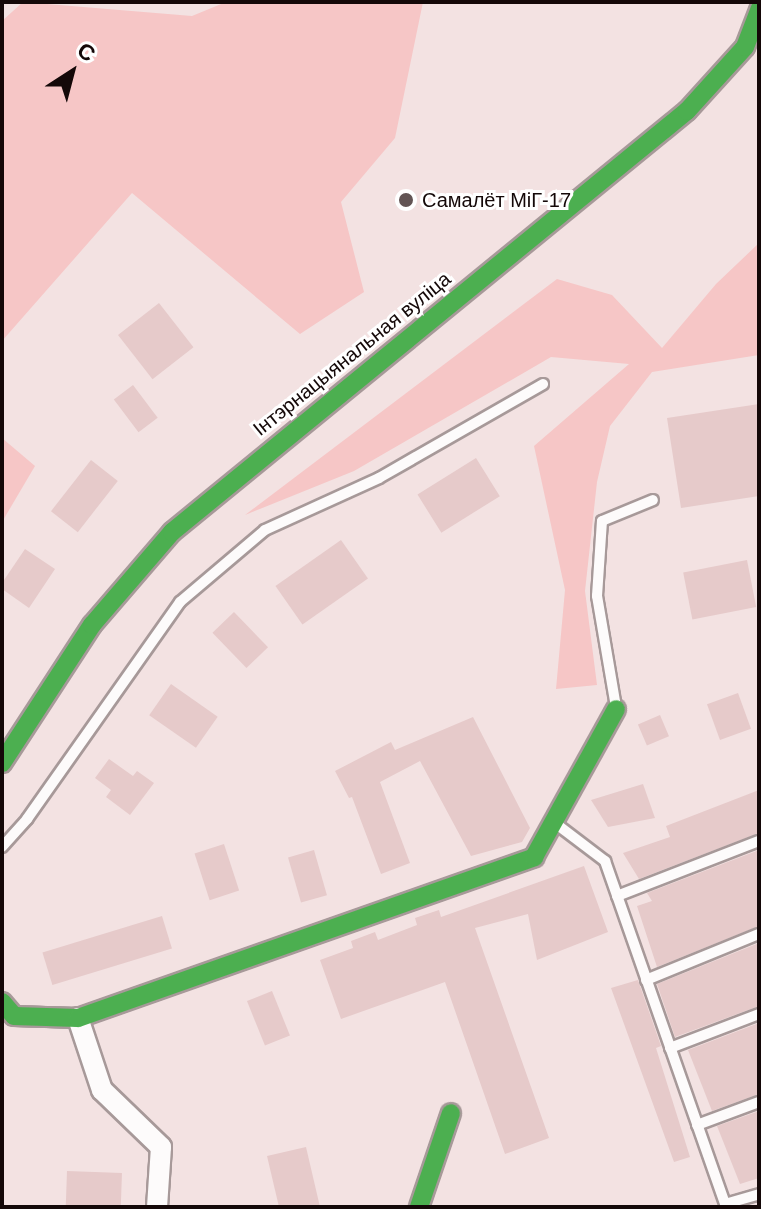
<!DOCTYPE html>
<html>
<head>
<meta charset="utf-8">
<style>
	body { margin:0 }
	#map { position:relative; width:761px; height:1209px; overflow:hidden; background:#f3e2e2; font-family:Helvetica,sans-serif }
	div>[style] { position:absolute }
	.green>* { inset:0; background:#f6c6c6 }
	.building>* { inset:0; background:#e6caca; transform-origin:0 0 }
	.roads { filter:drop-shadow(2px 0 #a79999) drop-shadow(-2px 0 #a79999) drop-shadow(0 2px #a79999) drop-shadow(0 -2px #a79999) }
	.lane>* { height:10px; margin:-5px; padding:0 5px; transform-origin:5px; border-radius:5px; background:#fdfbfb }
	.street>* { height:20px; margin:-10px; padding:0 10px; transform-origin:10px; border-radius:10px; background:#fdfbfb }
	.fast>* { height:18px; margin:-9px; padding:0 9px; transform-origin:9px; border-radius:9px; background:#4caf50 }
	.dots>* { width:22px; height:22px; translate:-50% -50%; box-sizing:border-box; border:4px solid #fff; border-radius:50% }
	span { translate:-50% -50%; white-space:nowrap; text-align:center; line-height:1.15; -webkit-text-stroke:6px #fff; paint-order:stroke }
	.poi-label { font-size:20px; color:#140808 }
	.left { translate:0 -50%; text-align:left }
	.street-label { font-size:20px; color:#140808 }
	.frame { position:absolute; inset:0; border:4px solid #140808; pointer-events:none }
	.north { position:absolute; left:32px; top:32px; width:80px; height:80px; -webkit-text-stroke:6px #fff; paint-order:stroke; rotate:36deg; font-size:22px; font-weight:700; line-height:32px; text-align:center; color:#140808 }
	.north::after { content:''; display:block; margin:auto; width:28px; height:36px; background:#140808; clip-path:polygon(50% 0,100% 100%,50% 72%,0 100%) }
</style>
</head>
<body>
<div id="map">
	<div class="green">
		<i style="clip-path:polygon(23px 2px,192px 16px,226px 2px,423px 2px,395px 138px,341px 202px,364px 292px,300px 334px,132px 193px,2px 341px,2px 21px)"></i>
		<i style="clip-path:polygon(759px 243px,759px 355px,652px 372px,610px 426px,597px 482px,585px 591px,597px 685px,556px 689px,565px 590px,534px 446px,629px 364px,551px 357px,354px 471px,245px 515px,557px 279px,612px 295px,662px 348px,716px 284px)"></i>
		<i style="clip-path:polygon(2px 438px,35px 466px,2px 522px)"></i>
	</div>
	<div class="building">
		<i style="left:159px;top:303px;width:56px;height:52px;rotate:52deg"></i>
		<i style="left:133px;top:385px;width:41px;height:24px;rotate:53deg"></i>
		<i style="clip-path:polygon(759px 404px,759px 496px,681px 508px,667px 418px)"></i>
		<i style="left:476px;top:458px;width:45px;height:69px;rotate:58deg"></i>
		<i style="left:91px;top:460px;width:34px;height:65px;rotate:38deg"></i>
		<i style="left:341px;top:540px;width:47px;height:80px;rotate:55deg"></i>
		<i style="clip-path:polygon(25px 549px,55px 569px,29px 608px,2px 589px,2px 583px)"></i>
		<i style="left:747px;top:560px;width:48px;height:65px;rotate:79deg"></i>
		<i style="left:234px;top:612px;width:49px;height:30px;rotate:46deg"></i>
		<i style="left:171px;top:684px;width:57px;height:38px;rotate:35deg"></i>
		<i style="left:738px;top:693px;width:38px;height:33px;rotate:70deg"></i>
		<i style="left:660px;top:715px;width:23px;height:24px;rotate:67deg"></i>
		<i style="clip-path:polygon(473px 717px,530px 828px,522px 842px,471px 856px,420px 761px,380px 782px,410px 863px,381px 874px,352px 797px,349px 798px,335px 771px,391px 742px,395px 750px)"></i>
		<i style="clip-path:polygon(109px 759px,133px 776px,137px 771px,154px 783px,130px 815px,106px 797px,111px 790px,95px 778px)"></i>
		<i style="clip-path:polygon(643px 784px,655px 818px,608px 827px,591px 800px)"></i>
		<i style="clip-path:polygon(759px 790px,759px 833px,639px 879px,623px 853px,670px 837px,666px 826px)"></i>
		<i style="left:224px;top:844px;width:49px;height:31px;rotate:72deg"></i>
		<i style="left:314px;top:850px;width:47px;height:27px;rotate:74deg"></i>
		<i style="clip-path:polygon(759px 850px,759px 926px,657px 967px,637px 906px,652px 901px,647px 893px)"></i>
		<i style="clip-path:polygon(584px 866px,608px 932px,537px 960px,528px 914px,475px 928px,549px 1138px,505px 1154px,445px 982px,341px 1019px,320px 960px,353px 948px,351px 941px,375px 932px,378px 940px,417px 925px,415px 918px,439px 910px,441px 917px)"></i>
		<i style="left:162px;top:916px;width:34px;height:125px;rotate:73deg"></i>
		<i style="clip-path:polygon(759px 943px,759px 1006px,675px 1037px,657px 984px)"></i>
		<i style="clip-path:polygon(638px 980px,661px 1046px,656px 1048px,690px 1157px,674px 1162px,611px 988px)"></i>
		<i style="left:272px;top:991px;width:48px;height:27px;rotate:68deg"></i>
		<i style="clip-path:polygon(759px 1023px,759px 1094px,712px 1111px,688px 1050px)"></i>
		<i style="clip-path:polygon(759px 1111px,759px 1178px,740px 1184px,717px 1126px)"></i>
		<i style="clip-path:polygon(306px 1147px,320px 1207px,279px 1207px,267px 1156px)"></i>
		<i style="left:67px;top:1171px;width:55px;height:36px;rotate:2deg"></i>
	</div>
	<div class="roads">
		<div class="lane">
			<i style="left:616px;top:707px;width:113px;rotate:-99.7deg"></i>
			<i style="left:597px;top:596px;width:75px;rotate:-86.2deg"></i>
			<i style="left:602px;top:521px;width:55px;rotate:-22.4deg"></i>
			<i style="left:555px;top:823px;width:63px;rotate:37.2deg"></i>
			<i style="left:605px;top:861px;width:363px;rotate:70.7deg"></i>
			<i style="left:725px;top:1204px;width:35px;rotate:-16deg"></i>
			<i style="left:2px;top:847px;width:38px;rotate:-48deg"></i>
			<i style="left:27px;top:819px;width:266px;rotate:-54.8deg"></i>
			<i style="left:180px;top:602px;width:111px;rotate:-40.3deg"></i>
			<i style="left:265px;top:530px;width:125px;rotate:-24.5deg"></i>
			<i style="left:379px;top:478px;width:189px;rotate:-29.8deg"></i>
			<i style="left:617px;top:896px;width:152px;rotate:-21.2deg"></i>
			<i style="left:646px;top:980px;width:122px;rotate:-22.2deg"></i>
			<i style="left:670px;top:1048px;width:95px;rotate:-20.9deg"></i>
			<i style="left:697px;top:1125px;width:66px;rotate:-20.4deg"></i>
		</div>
		<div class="street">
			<i style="left:78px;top:1018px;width:76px;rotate:71.6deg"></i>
			<i style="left:102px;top:1090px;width:82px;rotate:44deg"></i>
			<i style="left:161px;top:1147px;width:60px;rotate:93.8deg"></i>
		</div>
		<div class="fast">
			<i style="left:2px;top:763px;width:165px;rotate:-56.9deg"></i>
			<i style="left:92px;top:625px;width:123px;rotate:-49.3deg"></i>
			<i style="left:172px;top:532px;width:665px;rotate:-39.27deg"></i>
			<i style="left:687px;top:111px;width:86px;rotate:-47.8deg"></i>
			<i style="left:745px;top:47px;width:40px;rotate:-69deg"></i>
			<i style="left:2px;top:1002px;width:18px;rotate:49deg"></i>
			<i style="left:14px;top:1016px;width:64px;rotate:1.8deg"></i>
			<i style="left:78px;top:1018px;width:484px;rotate:-19.4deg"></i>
			<i style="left:534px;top:857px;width:169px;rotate:-61deg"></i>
			<i style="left:419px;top:1207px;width:99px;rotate:-71.2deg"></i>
		</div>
	</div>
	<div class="dots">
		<i style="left:406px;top:200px;background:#625454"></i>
	</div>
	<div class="poi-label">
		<span class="left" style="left:422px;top:200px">Самалёт МіГ-17</span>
	</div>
	<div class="street-label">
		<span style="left:352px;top:354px;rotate:-39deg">Інтэрнацыянальная вуліца</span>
	</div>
	<div class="frame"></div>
	<div class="north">С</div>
</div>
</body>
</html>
